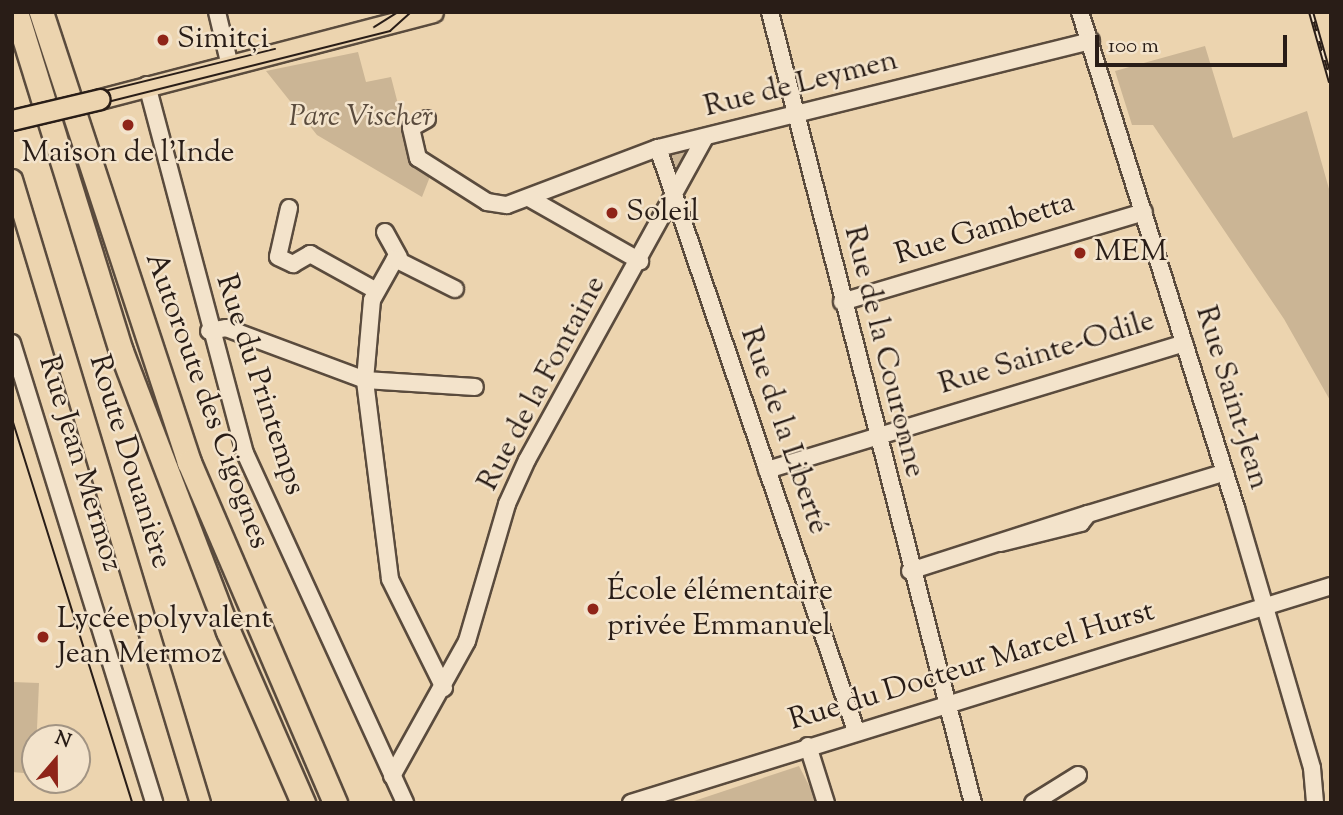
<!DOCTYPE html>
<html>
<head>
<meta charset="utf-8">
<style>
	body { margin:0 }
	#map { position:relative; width:1343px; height:815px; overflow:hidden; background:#ecd4af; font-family:"Sorts Mill Goudy",serif }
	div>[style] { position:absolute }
	.green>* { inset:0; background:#cbb595 }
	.roads { filter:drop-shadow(2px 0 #5a4b3d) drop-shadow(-2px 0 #5a4b3d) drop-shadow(0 2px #5a4b3d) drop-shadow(0 -2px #5a4b3d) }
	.minor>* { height:16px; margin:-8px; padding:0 8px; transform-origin:8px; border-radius:8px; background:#f3e3cb }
	.major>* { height:19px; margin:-9.5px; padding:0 9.5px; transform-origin:9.5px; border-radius:9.5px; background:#ecd4af }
	.highway>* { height:23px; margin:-11.5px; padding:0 11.5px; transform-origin:11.5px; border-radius:11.5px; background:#ecd4af }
	.tram>* { height:2px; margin:-1px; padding:0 1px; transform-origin:1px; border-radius:1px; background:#291d17 }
	.rail>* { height:6px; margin-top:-3px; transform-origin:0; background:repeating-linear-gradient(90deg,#f3e3cb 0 10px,#291d17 0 20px); box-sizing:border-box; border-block:2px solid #291d17 }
	.bridges { filter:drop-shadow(2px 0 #291d17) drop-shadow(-2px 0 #291d17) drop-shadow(0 2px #291d17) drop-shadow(0 -2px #291d17) }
	.major-bridge>* { height:19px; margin:-9.5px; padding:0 9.5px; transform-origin:9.5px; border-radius:9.5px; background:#ecd4af }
	.dots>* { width:19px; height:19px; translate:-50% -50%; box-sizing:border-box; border:4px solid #f3e3cb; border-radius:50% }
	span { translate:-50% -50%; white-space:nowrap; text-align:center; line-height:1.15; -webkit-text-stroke:5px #f3e3cb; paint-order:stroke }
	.poi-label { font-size:30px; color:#291d17 }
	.left { translate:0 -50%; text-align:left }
	.street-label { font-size:30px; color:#291d17 }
	.park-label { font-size:30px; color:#5a4b3d; font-style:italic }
	.frame { position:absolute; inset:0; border:14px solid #291d17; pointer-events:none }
	.north { position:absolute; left:21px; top:724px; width:70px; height:70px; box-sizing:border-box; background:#f3e3cb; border:2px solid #a29483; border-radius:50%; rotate:20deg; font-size:19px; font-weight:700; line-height:28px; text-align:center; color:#291d17 }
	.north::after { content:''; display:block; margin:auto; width:24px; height:32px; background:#8f2418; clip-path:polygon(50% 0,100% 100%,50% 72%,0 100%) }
	.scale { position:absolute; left:1095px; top:35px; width:192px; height:32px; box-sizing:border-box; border:4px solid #291d17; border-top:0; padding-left:9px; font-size:21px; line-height:24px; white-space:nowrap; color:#291d17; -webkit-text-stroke:5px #f3e3cb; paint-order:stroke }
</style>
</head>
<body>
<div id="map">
	<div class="green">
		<i style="clip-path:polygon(1205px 46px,1233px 138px,1307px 111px,1331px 196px,1331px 402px,1284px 319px,1153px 125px,1132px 125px,1115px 71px)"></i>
		<i style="clip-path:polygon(358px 52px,366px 82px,391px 77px,413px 162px,431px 174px,422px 197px,317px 135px,266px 71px)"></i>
		<i style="clip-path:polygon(688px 150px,676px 183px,668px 155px)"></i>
		<i style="clip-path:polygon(12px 682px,39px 683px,35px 774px,12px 772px)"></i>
		<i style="clip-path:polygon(799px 766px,818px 803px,688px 803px)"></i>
	</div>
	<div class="roads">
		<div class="minor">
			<i style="left:217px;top:12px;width:56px;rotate:76.5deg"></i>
			<i style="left:770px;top:12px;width:817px;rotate:75.61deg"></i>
			<i style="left:1080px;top:12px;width:520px;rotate:72.54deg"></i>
			<i style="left:1236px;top:508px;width:271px;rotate:73.7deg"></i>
			<i style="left:1312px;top:768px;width:35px;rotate:85deg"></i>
			<i style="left:147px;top:85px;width:381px;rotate:75.1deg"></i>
			<i style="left:245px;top:453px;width:385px;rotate:65.4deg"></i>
			<i style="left:427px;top:119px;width:18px;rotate:151deg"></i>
			<i style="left:411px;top:128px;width:31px;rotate:77deg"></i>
			<i style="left:418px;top:158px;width:82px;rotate:32.5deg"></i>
			<i style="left:487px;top:202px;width:20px;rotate:9deg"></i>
			<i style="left:507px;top:205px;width:161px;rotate:-20.7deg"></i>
			<i style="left:658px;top:148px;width:446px;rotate:-13.9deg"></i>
			<i style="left:658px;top:148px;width:616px;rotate:71.24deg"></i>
			<i style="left:529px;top:198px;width:128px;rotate:29.6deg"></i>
			<i style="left:289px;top:208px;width:50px;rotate:102.7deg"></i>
			<i style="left:278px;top:257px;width:17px;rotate:25deg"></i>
			<i style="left:293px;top:264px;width:20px;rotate:-30deg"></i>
			<i style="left:310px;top:254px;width:74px;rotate:29deg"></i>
			<i style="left:385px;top:232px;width:29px;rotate:61deg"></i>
			<i style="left:842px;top:302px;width:315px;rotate:-16.6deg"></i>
			<i style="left:209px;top:331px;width:17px;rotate:-10deg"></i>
			<i style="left:226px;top:328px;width:148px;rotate:20.5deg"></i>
			<i style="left:365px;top:380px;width:110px;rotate:3.6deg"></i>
			<i style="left:12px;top:343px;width:481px;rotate:72.8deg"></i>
			<i style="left:767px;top:470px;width:436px;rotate:-16.9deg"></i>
			<i style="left:1088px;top:514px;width:141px;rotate:-16.9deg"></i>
			<i style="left:910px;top:571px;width:187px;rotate:-17.8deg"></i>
			<i style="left:1088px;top:514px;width:11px;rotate:128deg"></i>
			<i style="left:1081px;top:523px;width:83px;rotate:166.1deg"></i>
			<i style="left:444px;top:688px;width:122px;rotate:-116.4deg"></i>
			<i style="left:390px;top:579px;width:201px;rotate:-97.2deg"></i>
			<i style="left:365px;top:380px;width:80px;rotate:-85deg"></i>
			<i style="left:372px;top:300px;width:47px;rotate:-60.7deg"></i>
			<i style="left:395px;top:259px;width:67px;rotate:26.6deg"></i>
			<i style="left:808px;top:746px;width:60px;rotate:72.5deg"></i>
			<i style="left:392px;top:776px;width:154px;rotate:-60.9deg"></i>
			<i style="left:467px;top:641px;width:143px;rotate:-73.7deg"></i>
			<i style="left:507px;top:504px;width:48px;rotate:-65.6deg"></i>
			<i style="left:527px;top:460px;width:369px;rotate:-61.1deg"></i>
			<i style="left:631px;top:803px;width:733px;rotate:-17.22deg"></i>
			<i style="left:1033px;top:803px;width:53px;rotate:-31.9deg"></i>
		</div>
		<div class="major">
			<i style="left:100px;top:99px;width:344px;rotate:-14.6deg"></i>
			<i style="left:12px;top:179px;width:652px;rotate:73.23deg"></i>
		</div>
		<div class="highway">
			<i style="left:16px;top:12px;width:355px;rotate:72.8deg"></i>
			<i style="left:121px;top:351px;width:300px;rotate:69.1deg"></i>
			<i style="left:228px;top:631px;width:188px;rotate:66.4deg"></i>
			<i style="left:41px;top:12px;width:474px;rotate:71.8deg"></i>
			<i style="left:189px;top:462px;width:371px;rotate:66.8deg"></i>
		</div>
	</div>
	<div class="tram">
		<i style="left:374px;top:27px;width:28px;rotate:-32deg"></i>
		<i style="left:12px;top:114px;width:271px;rotate:-13.9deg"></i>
		<i style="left:12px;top:126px;width:390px;rotate:-14.1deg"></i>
		<i style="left:390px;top:31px;width:28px;rotate:-42deg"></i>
		<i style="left:12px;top:419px;width:402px;rotate:72.6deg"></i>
	</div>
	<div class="rail">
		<i style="left:1311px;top:12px;width:73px;rotate:74.1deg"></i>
	</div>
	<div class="bridges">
		<div class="major-bridge">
			<i style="left:12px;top:120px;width:90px;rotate:-13.4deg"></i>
		</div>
	</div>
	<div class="dots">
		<i style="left:163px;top:40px;background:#8f2418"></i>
		<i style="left:128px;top:125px;background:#8f2418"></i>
		<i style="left:612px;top:213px;background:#8f2418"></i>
		<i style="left:1080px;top:253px;background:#8f2418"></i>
		<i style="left:593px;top:609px;background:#8f2418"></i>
		<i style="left:43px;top:637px;background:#8f2418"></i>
	</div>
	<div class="poi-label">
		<span class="left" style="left:177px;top:40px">Simitçi</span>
		<span style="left:128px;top:154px">Maison de l'Inde</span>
		<span class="left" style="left:626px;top:213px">Soleil</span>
		<span class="left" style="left:1094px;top:253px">MEM</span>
		<span class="left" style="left:607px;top:609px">École élémentaire<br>privée Emmanuel</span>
		<span class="left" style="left:57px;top:637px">Lycée polyvalent<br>Jean Mermoz</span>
	</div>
	<div class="street-label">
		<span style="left:801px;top:85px;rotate:-14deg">Rue de Leymen</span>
		<span style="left:985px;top:230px;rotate:-17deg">Rue Gambetta</span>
		<span style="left:883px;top:352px;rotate:76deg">Rue de la Couronne</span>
		<span style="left:1047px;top:354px;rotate:-17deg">Rue Sainte-Odile</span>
		<span style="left:543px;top:384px;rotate:-62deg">Rue de la Fontaine</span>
		<span style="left:259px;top:385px;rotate:72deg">Rue du Printemps</span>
		<span style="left:1231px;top:398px;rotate:73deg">Rue Saint-Jean</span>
		<span style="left:206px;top:401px;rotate:70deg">Autoroute des Cigognes</span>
		<span style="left:783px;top:431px;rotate:71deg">Rue de la Liberté</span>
		<span style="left:129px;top:462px;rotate:73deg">Route Douanière</span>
		<span style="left:79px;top:464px;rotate:73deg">Rue Jean Mermoz</span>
		<span style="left:972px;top:667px;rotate:-17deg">Rue du Docteur Marcel Hurst</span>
	</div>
	<div class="park-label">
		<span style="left:361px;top:118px">Parc Vischer</span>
	</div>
	<div class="frame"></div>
	<div class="north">N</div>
	<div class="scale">100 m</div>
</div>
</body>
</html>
